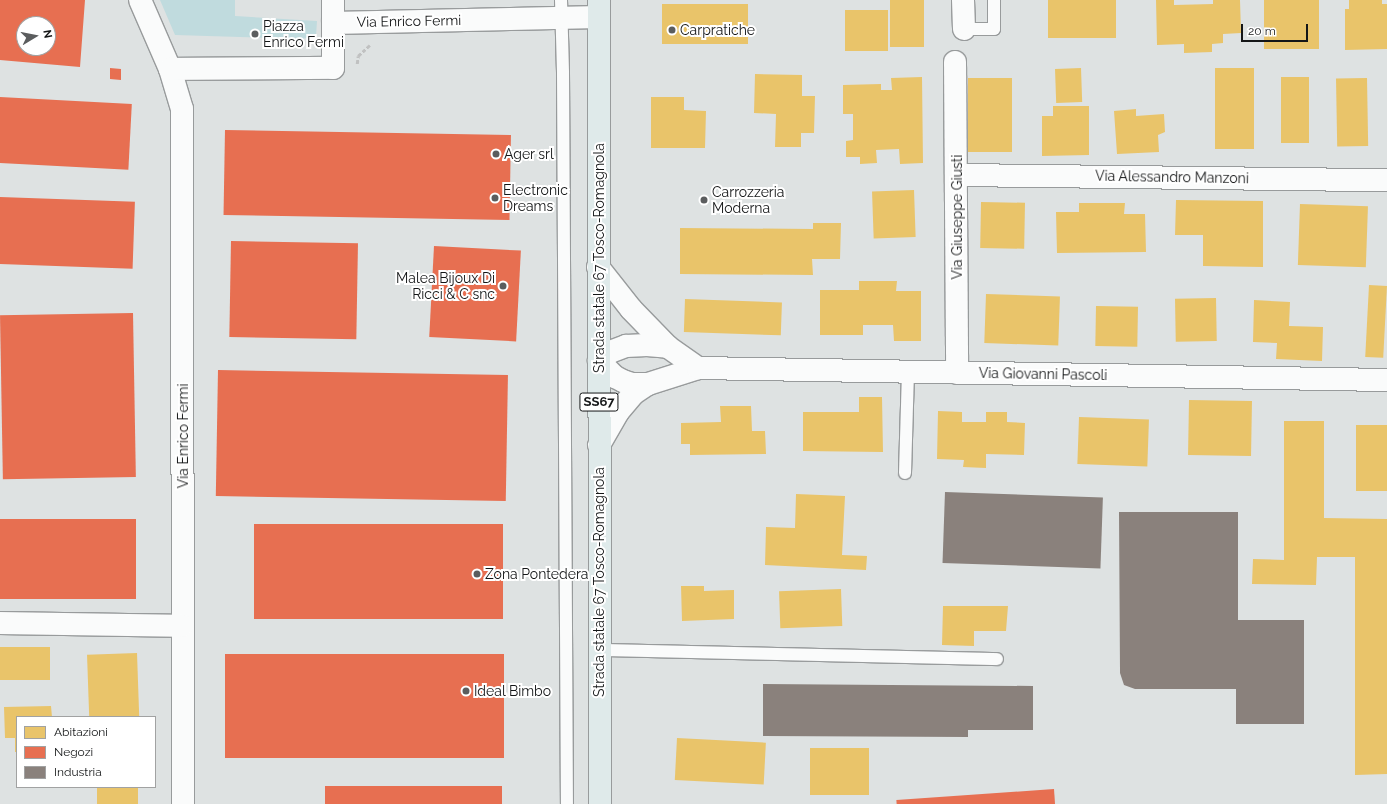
<!DOCTYPE html>
<html>
<head>
<meta charset="utf-8">
<style>
	body { margin:0 }
	#map { position:relative; width:1387px; height:804px; overflow:hidden; background:#dee2e2; font-family:Raleway,sans-serif }
	div>[style] { position:absolute }
	.green>* { inset:0; background:#c0dbde }
	.homes>* { inset:0; background:#e9c46a; transform-origin:0 0 }
	.shops>* { inset:0; background:#e76f51; transform-origin:0 0 }
	.industry>* { inset:0; background:#8a817c; transform-origin:0 0 }
	.path>* { height:2.5px; margin-top:-1.25px; transform-origin:0; background:repeating-linear-gradient(90deg,#c0c1c1 0 4px,transparent 0 6px) }
	.roads { filter:drop-shadow(1px 0 #989b9c) drop-shadow(-1px 0 #989b9c) drop-shadow(0 1px #989b9c) drop-shadow(0 -1px #989b9c) }
	.service>* { height:12px; margin:-6px; padding:0 6px; transform-origin:6px; border-radius:6px; background:#fafbfb }
	.minor>* { height:22px; margin:-11px; padding:0 11px; transform-origin:11px; border-radius:11px; background:#fafbfb }
	.primary>* { height:22px; margin:-11px; padding:0 11px; transform-origin:11px; border-radius:11px; background:#dfeaea }
	.dots>* { width:11px; height:11px; translate:-50% -50%; box-sizing:border-box; border:2px solid #fff; border-radius:50% }
	span { translate:-50% -50%; white-space:nowrap; text-align:center; line-height:1.15; -webkit-text-stroke:4px #fff; paint-order:stroke }
	.shield-label span { padding:1px 3px; background:#fff; border:1px solid; border-radius:3px; -webkit-text-stroke-width:0 }
	.shield-label { font-size:13px; color:#141617; font-weight:700 }
	.street-label { font-size:14px; color:#141617 }
	.poi-label { font-size:14px; color:#141617 }
	.left { translate:0 -50%; text-align:left }
	.right { translate:-100% -50%; text-align:right }
	.legend { position:absolute; left:16px; top:716px; width:140px; height:72px; box-sizing:border-box; background:#fff; border:1px solid #a1a2a2; margin:0; padding:5px 7px; list-style:none; font-size:12px; color:#141617 }
	.legend li { display:flex; align-items:center; gap:8px; height:20px }
	.legend b { width:20px; border:1px solid #a1a2a2 }
	.north { position:absolute; left:16px; top:16px; width:40px; height:40px; box-sizing:border-box; background:#fff; border:1px solid #a1a2a2; border-radius:50%; rotate:80deg; font-size:11px; font-weight:700; line-height:16px; text-align:center; color:#141617 }
	.north::after { content:''; display:block; margin:auto; width:14px; height:18px; background:#5b5d5e; clip-path:polygon(50% 0,100% 100%,50% 72%,0 100%) }
	.scale { position:absolute; left:1241px; top:24px; width:67px; height:18px; box-sizing:border-box; border:2px solid #141617; border-top:0; padding-left:5px; font-size:12px; line-height:14px; white-space:nowrap; color:#141617; -webkit-text-stroke:3px #fff; paint-order:stroke }
</style>
</head>
<body>
<div id="map">
	<div class="green">
		<i style="clip-path:polygon(160px 0,235px 0,235px 16px,317px 21px,316px 36px,302px 39px,175px 35px)"></i>
	</div>
	<div class="homes">
		<i style="left:890px;top:0;width:34px;height:47px"></i>
		<i style="left:1048px;top:0;width:68px;height:38px"></i>
		<i style="clip-path:polygon(1156px 0,1174px 0,1174px 5px,1213px 4px,1213px 0,1240px 0,1241px 33px,1223px 34px,1223px 43px,1212px 44px,1212px 52px,1184px 53px,1184px 44px,1157px 45px)"></i>
		<i style="left:1264px;top:0;width:55px;height:49px"></i>
		<i style="clip-path:polygon(1349px 0,1382px 0,1382px 4px,1387px 4px,1387px 49px,1345px 50px,1345px 9px,1349px 9px)"></i>
		<i style="left:662px;top:4px;width:86px;height:40px"></i>
		<i style="left:845px;top:10px;width:43px;height:41px"></i>
		<i style="left:1081px;top:68px;width:34px;height:26px;rotate:88deg"></i>
		<i style="left:1215px;top:68px;width:39px;height:81px"></i>
		<i style="clip-path:polygon(755px 74px,802px 75px,802px 96px,815px 96px,814px 133px,801px 133px,801px 147px,775px 147px,776px 114px,754px 113px)"></i>
		<i style="clip-path:polygon(922px 77px,923px 163px,900px 164px,899px 149px,876px 150px,877px 163px,860px 164px,860px 157px,846px 157px,846px 141px,853px 140px,853px 114px,843px 114px,843px 85px,881px 84px,881px 90px,892px 90px,891px 78px)"></i>
		<i style="left:1281px;top:77px;width:28px;height:66px"></i>
		<i style="left:968px;top:78px;width:44px;height:74px"></i>
		<i style="left:1367px;top:78px;width:68px;height:31px;rotate:89deg"></i>
		<i style="clip-path:polygon(651px 97px,684px 97px,684px 110px,706px 111px,705px 148px,651px 148px)"></i>
		<i style="clip-path:polygon(1053px 106px,1089px 106px,1089px 155px,1042px 156px,1042px 116px,1053px 116px)"></i>
		<i style="clip-path:polygon(1136px 109px,1136px 116px,1164px 114px,1165px 132px,1158px 135px,1159px 152px,1117px 154px,1114px 111px)"></i>
		<i style="left:914px;top:190px;width:47px;height:42px;rotate:88deg"></i>
		<i style="clip-path:polygon(1176px 200px,1263px 201px,1263px 267px,1203px 266px,1203px 235px,1175px 235px)"></i>
		<i style="left:981px;top:202px;width:44px;height:46px;rotate:1deg"></i>
		<i style="clip-path:polygon(1079px 203px,1125px 203px,1124px 214px,1145px 214px,1146px 252px,1057px 253px,1056px 212px,1079px 212px)"></i>
		<i style="left:1300px;top:204px;width:68px;height:61px;rotate:2deg"></i>
		<i style="clip-path:polygon(813px 223px,841px 223px,840px 259px,812px 259px,813px 275px,680px 274px,680px 228px,813px 229px)"></i>
		<i style="clip-path:polygon(859px 281px,897px 281px,896px 291px,921px 291px,921px 341px,894px 341px,893px 325px,863px 325px,863px 335px,820px 335px,820px 290px,859px 290px)"></i>
		<i style="left:1369px;top:285px;width:18px;height:72px;rotate:3deg"></i>
		<i style="left:986px;top:294px;width:74px;height:49px;rotate:2deg"></i>
		<i style="left:1216px;top:298px;width:43px;height:41px;rotate:89deg"></i>
		<i style="left:685px;top:299px;width:97px;height:33px;rotate:2deg"></i>
		<i style="clip-path:polygon(1254px 300px,1290px 302px,1289px 326px,1323px 327px,1322px 361px,1276px 359px,1277px 343px,1253px 342px)"></i>
		<i style="left:1096px;top:306px;width:42px;height:40px;rotate:1deg"></i>
		<i style="clip-path:polygon(859px 397px,882px 397px,883px 452px,803px 451px,803px 412px,859px 412px)"></i>
		<i style="left:1189px;top:400px;width:63px;height:55px;rotate:1deg"></i>
		<i style="clip-path:polygon(720px 406px,751px 406px,752px 431px,765px 431px,766px 454px,690px 455px,690px 444px,681px 444px,681px 423px,721px 422px)"></i>
		<i style="clip-path:polygon(938px 411px,962px 412px,962px 422px,986px 422px,986px 412px,1007px 412px,1007px 422px,1025px 423px,1024px 455px,986px 454px,986px 468px,963px 467px,964px 460px,937px 459px)"></i>
		<i style="left:1079px;top:417px;width:70px;height:47px;rotate:2deg"></i>
		<i style="clip-path:polygon(1284px 421px,1324px 421px,1324px 518px,1387px 519px,1387px 774px,1355px 775px,1355px 557px,1317px 557px,1316px 585px,1252px 584px,1253px 559px,1284px 560px)"></i>
		<i style="left:1356px;top:425px;width:31px;height:66px"></i>
		<i style="clip-path:polygon(796px 494px,845px 496px,842px 555px,867px 556px,866px 570px,765px 565px,766px 527px,795px 528px)"></i>
		<i style="clip-path:polygon(681px 586px,704px 586px,704px 591px,734px 590px,734px 619px,682px 621px)"></i>
		<i style="left:841px;top:589px;width:37px;height:62px;rotate:88deg"></i>
		<i style="clip-path:polygon(943px 606px,1008px 606px,1006px 631px,974px 631px,974px 646px,942px 645px)"></i>
		<i style="left:0;top:647px;width:50px;height:33px"></i>
		<i style="left:137px;top:653px;width:64px;height:50px;rotate:88deg"></i>
		<i style="clip-path:polygon(51px 706px,52px 717px,17px 717px,17px 752px,15px 752px,15px 738px,5px 738px,4px 707px)"></i>
		<i style="left:677px;top:738px;width:89px;height:42px;rotate:3deg"></i>
		<i style="left:810px;top:748px;width:59px;height:47px"></i>
		<i style="left:97px;top:787px;width:41px;height:17px"></i>
	</div>
	<div class="shops">
		<i style="clip-path:polygon(evenodd,0 0,85px 0,80px 67px,0 60px,0 0,24px 24px,48px 24px,48px 48px,24px 48px,24px 24px)"></i>
		<i style="clip-path:polygon(110px 68px,121px 69px,121px 80px,110px 79px)"></i>
		<i style="left:0;top:97px;width:132px;height:66px;rotate:3deg"></i>
		<i style="left:225px;top:130px;width:286px;height:85px;rotate:1deg"></i>
		<i style="left:0;top:197px;width:135px;height:67px;rotate:2deg"></i>
		<i style="left:231px;top:241px;width:127px;height:96px;rotate:1deg"></i>
		<i style="left:434px;top:246px;width:87px;height:91px;rotate:3deg"></i>
		<i style="left:133px;top:313px;width:164px;height:133px;rotate:89deg"></i>
		<i style="left:218px;top:370px;width:290px;height:126px;rotate:1deg"></i>
		<i style="left:0;top:519px;width:136px;height:80px"></i>
		<i style="left:254px;top:524px;width:249px;height:95px"></i>
		<i style="left:225px;top:654px;width:279px;height:104px"></i>
		<i style="left:325px;top:786px;width:177px;height:18px"></i>
		<i style="left:1054px;top:789px;width:15px;height:158px;rotate:86deg"></i>
	</div>
	<div class="industry">
		<i style="left:945px;top:492px;width:158px;height:71px;rotate:2deg"></i>
		<i style="clip-path:polygon(1119px 512px,1238px 512px,1238px 620px,1304px 620px,1304px 724px,1236px 724px,1236px 689px,1135px 689px,1124px 685px,1120px 673px)"></i>
		<i style="clip-path:polygon(763px 684px,1033px 686px,1033px 730px,968px 730px,968px 737px,763px 736px)"></i>
	</div>
	<div class="path">
		<i style="left:357px;top:64px;width:8px;rotate:-83deg"></i>
		<i style="left:358px;top:56px;width:16px;rotate:-43deg"></i>
	</div>
	<div class="roads">
		<div class="service">
			<i style="left:561px;top:0;width:73px;rotate:88.4deg"></i>
			<i style="left:563px;top:73px;width:731px;rotate:89.69deg"></i>
			<i style="left:964px;top:29px;width:30px"></i>
			<i style="left:994px;top:29px;width:29px;rotate:-90deg"></i>
			<i style="left:905px;top:473px;width:102px;rotate:-88.3deg"></i>
			<i style="left:600px;top:650px;width:397px;rotate:1.3deg"></i>
		</div>
		<div class="minor">
			<i style="left:140px;top:0;width:75px;rotate:66.5deg"></i>
			<i style="left:170px;top:69px;width:42px;rotate:73.3deg"></i>
			<i style="left:182px;top:109px;width:695px;rotate:89.92deg"></i>
			<i style="left:963px;top:0;width:29px;rotate:88deg"></i>
			<i style="left:333px;top:23px;width:266px;rotate:-1.3deg"></i>
			<i style="left:955px;top:62px;width:311px;rotate:89.6deg"></i>
			<i style="left:170px;top:69px;width:163px;rotate:-0.4deg"></i>
			<i style="left:333px;top:68px;width:68px;rotate:-90deg"></i>
			<i style="left:957px;top:175px;width:430px;rotate:0.7deg"></i>
			<i style="left:598px;top:267px;width:53px;rotate:51.8deg"></i>
			<i style="left:631px;top:309px;width:53px;rotate:45.8deg"></i>
			<i style="left:668px;top:347px;width:37px;rotate:35deg"></i>
			<i style="left:648px;top:384px;width:16px;rotate:180deg"></i>
			<i style="left:632px;top:384px;width:9px;rotate:-162deg"></i>
			<i style="left:623px;top:381px;width:9px;rotate:-153deg"></i>
			<i style="left:615px;top:377px;width:23px;rotate:-135deg"></i>
			<i style="left:599px;top:361px;width:14px;rotate:-39deg"></i>
			<i style="left:610px;top:352px;width:17px;rotate:-21deg"></i>
			<i style="left:626px;top:346px;width:21px;rotate:-3deg"></i>
			<i style="left:647px;top:345px;width:21px;rotate:5deg"></i>
			<i style="left:599px;top:445px;width:38px;rotate:-60deg"></i>
			<i style="left:618px;top:412px;width:23px;rotate:-50deg"></i>
			<i style="left:633px;top:394px;width:18px;rotate:-34deg"></i>
			<i style="left:648px;top:384px;width:52px;rotate:-17.7deg"></i>
			<i style="left:698px;top:368px;width:689px;rotate:1deg"></i>
			<i style="left:0;top:623px;width:182px;rotate:0.9deg"></i>
		</div>
		<div class="primary">
			<i style="left:599px;top:0;width:804px;rotate:89.93deg"></i>
		</div>
	</div>
	<div class="dots">
		<i style="left:672px;top:30px;background:#5b5d5e"></i>
		<i style="left:255px;top:34px;background:#5b5d5e"></i>
		<i style="left:496px;top:154px;background:#5b5d5e"></i>
		<i style="left:495px;top:198px;background:#5b5d5e"></i>
		<i style="left:704px;top:200px;background:#5b5d5e"></i>
		<i style="left:503px;top:286px;background:#5b5d5e"></i>
		<i style="left:477px;top:574px;background:#5b5d5e"></i>
		<i style="left:466px;top:691px;background:#5b5d5e"></i>
	</div>
	<div class="shield-label">
		<span style="left:599px;top:402px">SS67</span>
	</div>
	<div class="street-label">
		<span style="left:409px;top:21px;rotate:-1deg">Via Enrico Fermi</span>
		<span style="left:1172px;top:177px;rotate:1deg">Via Alessandro Manzoni</span>
		<span style="left:957px;top:217px;rotate:-90deg">Via Giuseppe Giusti</span>
		<span style="left:599px;top:258px;rotate:-90deg">Strada statale 67 Tosco-Romagnola</span>
		<span style="left:1043px;top:374px;rotate:1deg">Via Giovanni Pascoli</span>
		<span style="left:183px;top:436px;rotate:-90deg">Via Enrico Fermi</span>
		<span style="left:599px;top:582px;rotate:-90deg">Strada statale 67 Tosco-Romagnola</span>
	</div>
	<div class="poi-label">
		<span class="left" style="left:263px;top:34px">Piazza<br>Enrico Fermi</span>
		<span class="left" style="left:680px;top:30px">Carpratiche</span>
		<span class="left" style="left:504px;top:154px">Ager srl</span>
		<span class="left" style="left:503px;top:198px">Electronic<br>Dreams</span>
		<span class="left" style="left:712px;top:200px">Carrozzeria<br>Moderna</span>
		<span class="right" style="left:495px;top:286px">Malea Bijoux Di<br>Ricci &amp; C snc</span>
		<span class="left" style="left:485px;top:574px">Zona Pontedera</span>
		<span class="left" style="left:474px;top:691px">Ideal Bimbo</span>
	</div>
	<ul class="legend">
	<li><b style="height:11px;background:#e9c46a"></b>Abitazioni</li>
	<li><b style="height:11px;background:#e76f51"></b>Negozi</li>
	<li><b style="height:11px;background:#8a817c"></b>Industria</li>
	</ul>
	<div class="north">N</div>
	<div class="scale">20 m</div>
</div>
</body>
</html>
